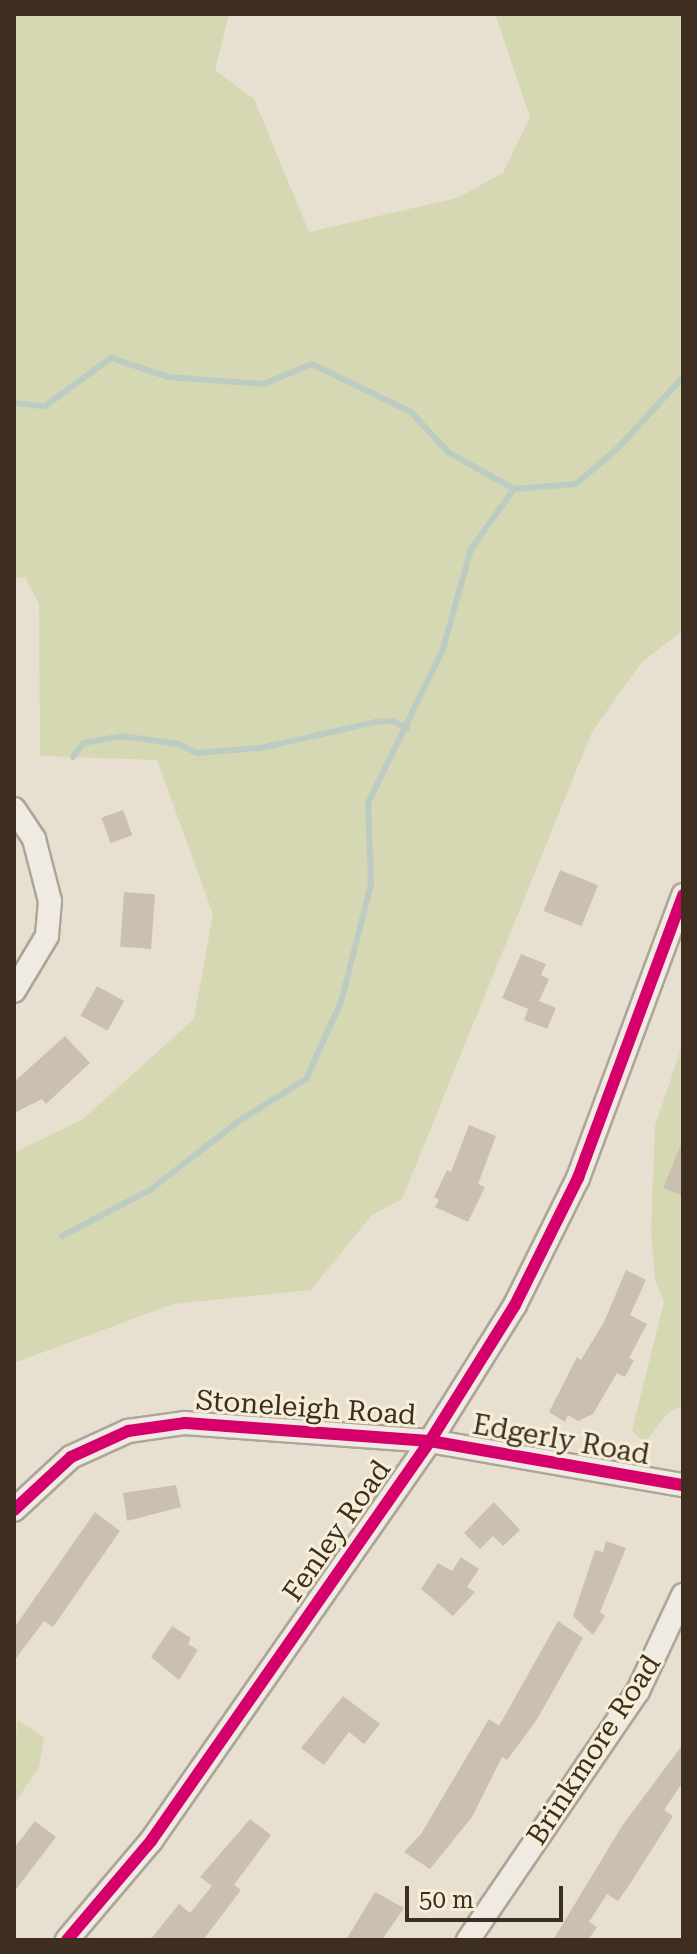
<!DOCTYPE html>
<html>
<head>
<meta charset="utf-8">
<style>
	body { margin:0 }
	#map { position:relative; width:697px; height:1954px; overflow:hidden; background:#e7e0d1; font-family:"Roboto Serif",serif }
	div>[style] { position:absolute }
	.green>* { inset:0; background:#d6d7b3 }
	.stream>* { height:6px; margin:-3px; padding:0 3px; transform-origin:3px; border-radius:3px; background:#bcccc2 }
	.building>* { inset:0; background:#cbbfb2; transform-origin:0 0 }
	.roads { filter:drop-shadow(2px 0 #ada599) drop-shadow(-2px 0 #ada599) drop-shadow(0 2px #ada599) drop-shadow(0 -2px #ada599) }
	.minor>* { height:22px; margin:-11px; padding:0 11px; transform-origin:11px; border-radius:11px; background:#efebe3 }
	.cycleway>* { height:12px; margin:-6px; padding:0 6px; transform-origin:6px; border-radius:6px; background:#d6006c }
	span { translate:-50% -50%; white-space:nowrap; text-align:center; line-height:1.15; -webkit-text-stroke:6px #f7eed8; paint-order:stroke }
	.street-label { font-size:28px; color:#3d2e20 }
	.frame { position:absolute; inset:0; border:16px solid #3d2e20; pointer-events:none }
	.scale { position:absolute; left:405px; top:1886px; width:158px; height:36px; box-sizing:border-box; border:4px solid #3d2e20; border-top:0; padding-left:10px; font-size:24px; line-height:28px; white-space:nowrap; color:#3d2e20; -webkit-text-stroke:6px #f7eed8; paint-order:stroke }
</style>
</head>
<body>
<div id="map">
	<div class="green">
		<i style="clip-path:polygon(14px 14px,229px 14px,215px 70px,254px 99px,309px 232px,457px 198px,503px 173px,530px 117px,495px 14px,683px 14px,683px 630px,641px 663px,592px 732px,402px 1199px,371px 1216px,311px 1290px,173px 1304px,14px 1363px,14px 1153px,83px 1119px,194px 1019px,213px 914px,157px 760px,40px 756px,39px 604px,25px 577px,14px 579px)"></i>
		<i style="clip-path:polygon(683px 1043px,683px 1405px,668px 1413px,644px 1443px,632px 1431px,664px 1302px,655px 1279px,651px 1230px,655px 1126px)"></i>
		<i style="clip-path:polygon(17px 1719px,44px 1738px,39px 1767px,14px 1804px)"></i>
	</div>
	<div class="stream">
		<i style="left:14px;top:403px;width:31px;rotate:6deg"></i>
		<i style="left:45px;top:406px;width:82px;rotate:-36deg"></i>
		<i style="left:111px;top:358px;width:60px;rotate:18.4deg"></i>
		<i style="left:168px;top:377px;width:96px;rotate:4.2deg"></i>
		<i style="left:264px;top:384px;width:52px;rotate:-22.6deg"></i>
		<i style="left:312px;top:364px;width:110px;rotate:25.9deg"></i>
		<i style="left:411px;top:412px;width:54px;rotate:47.2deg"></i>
		<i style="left:448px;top:452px;width:76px;rotate:29.3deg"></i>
		<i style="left:514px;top:489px;width:62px;rotate:-4.6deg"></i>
		<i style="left:576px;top:484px;width:55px;rotate:-40.6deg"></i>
		<i style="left:618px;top:448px;width:96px;rotate:-47.5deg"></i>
		<i style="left:73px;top:757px;width:17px;rotate:-54deg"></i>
		<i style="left:83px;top:743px;width:39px;rotate:-10deg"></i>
		<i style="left:121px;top:736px;width:58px;rotate:8deg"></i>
		<i style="left:178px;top:744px;width:21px;rotate:25deg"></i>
		<i style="left:197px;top:753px;width:64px;rotate:-4.5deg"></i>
		<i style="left:261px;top:748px;width:117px;rotate:-12.8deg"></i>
		<i style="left:375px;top:722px;width:17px;rotate:-3deg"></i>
		<i style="left:392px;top:721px;width:17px;rotate:25deg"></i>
		<i style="left:62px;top:1236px;width:99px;rotate:-27.6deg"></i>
		<i style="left:150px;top:1190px;width:113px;rotate:-37.8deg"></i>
		<i style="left:239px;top:1121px;width:79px;rotate:-32.1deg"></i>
		<i style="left:306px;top:1079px;width:85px;rotate:-65.6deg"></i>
		<i style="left:341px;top:1002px;width:122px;rotate:-75.7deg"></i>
		<i style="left:371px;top:884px;width:81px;rotate:-92.1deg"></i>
		<i style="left:368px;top:803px;width:171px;rotate:-64deg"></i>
		<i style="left:443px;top:649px;width:104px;rotate:-74.4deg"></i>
		<i style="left:471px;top:549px;width:74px;rotate:-54.4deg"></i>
	</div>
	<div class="building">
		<i style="left:123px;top:810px;width:27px;height:23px;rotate:70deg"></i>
		<i style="left:560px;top:870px;width:41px;height:44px;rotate:22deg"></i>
		<i style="left:124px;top:892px;width:31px;height:55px;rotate:4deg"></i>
		<i style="clip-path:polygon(521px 954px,546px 964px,541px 975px,549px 979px,539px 1001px,556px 1008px,547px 1029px,524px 1020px,528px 1009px,502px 998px)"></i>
		<i style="left:97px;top:986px;width:31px;height:34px;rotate:29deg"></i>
		<i style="clip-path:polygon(65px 1036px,90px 1063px,46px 1104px,42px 1099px,14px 1113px,14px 1082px)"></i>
		<i style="clip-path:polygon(469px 1125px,496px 1136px,478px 1184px,485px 1187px,468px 1222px,435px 1207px,439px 1200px,434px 1197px,447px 1170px,451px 1172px)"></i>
		<i style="clip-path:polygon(683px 1140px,683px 1196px,663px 1188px)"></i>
		<i style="clip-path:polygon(626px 1270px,646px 1280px,630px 1315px,647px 1324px,629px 1358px,634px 1360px,625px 1377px,617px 1373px,593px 1414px,578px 1421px,568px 1415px,565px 1422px,549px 1412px,577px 1357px,581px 1360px,604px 1322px)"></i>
		<i style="clip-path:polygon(176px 1485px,181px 1507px,127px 1521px,123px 1493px)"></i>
		<i style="clip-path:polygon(494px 1502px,520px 1530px,503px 1546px,493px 1536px,480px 1549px,464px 1533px)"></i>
		<i style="clip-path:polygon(95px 1512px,120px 1531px,53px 1627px,44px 1621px,14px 1661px,14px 1628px)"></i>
		<i style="clip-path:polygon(606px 1541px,626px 1548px,600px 1612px,605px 1616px,593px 1635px,573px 1616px,595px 1550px,603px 1552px)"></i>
		<i style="clip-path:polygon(461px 1557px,479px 1569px,467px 1587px,475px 1592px,453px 1616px,421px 1589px,438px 1563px,452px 1571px)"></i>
		<i style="clip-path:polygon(558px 1621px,583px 1638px,536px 1721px,507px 1760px,502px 1757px,472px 1817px,430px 1869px,404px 1852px,421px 1834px,489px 1719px,499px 1726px)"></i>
		<i style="clip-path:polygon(172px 1626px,191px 1638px,188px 1644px,198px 1650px,179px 1680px,151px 1657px)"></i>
		<i style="clip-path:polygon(343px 1696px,380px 1724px,364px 1744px,349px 1732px,324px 1765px,301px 1748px)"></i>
		<i style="clip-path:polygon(683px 1744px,683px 1782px,664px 1810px,673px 1816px,630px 1884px,618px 1901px,607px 1894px,589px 1922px,597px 1927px,588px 1940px,553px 1940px,622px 1826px)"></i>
		<i style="clip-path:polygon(250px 1819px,271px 1835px,234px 1885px,241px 1890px,203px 1940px,150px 1940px,179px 1904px,190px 1913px,212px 1886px,200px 1877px)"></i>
		<i style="clip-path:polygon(35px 1821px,56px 1837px,14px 1892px,14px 1848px)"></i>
		<i style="clip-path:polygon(375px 1892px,404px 1908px,382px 1940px,346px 1940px)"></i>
	</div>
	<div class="roads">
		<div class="minor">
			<i style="left:14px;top:809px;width:36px;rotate:56deg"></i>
			<i style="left:34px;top:839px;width:64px;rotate:75.5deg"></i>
			<i style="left:50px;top:901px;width:35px;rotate:95deg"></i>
			<i style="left:47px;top:936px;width:64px;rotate:121deg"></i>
			<i style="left:14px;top:1510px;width:78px;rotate:-42.9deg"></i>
			<i style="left:71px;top:1457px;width:63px;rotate:-24.5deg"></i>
			<i style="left:128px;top:1431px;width:58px;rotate:-8deg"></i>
			<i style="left:185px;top:1423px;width:246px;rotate:4.2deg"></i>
			<i style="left:430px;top:1441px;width:257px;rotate:9.9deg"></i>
			<i style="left:67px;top:1940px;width:130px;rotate:-49.7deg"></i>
			<i style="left:151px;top:1841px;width:488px;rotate:-55.1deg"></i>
			<i style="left:430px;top:1441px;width:160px;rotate:-58deg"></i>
			<i style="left:515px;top:1305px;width:142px;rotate:-63.6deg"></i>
			<i style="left:578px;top:1178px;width:302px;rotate:-69.6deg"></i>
			<i style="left:468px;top:1940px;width:301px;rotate:-55.7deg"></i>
			<i style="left:638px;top:1691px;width:106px;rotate:-64.9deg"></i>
		</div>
	</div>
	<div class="cycleway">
		<i style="left:14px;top:1510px;width:78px;rotate:-42.9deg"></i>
		<i style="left:71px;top:1457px;width:63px;rotate:-24.5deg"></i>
		<i style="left:128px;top:1431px;width:58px;rotate:-8deg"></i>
		<i style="left:185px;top:1423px;width:246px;rotate:4.2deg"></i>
		<i style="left:430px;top:1441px;width:257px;rotate:9.9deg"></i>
		<i style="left:67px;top:1940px;width:130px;rotate:-49.7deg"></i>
		<i style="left:151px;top:1841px;width:488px;rotate:-55.1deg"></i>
		<i style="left:430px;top:1441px;width:160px;rotate:-58deg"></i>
		<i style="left:515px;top:1305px;width:142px;rotate:-63.6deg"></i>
		<i style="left:578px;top:1178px;width:302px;rotate:-69.6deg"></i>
	</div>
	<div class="street-label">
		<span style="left:306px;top:1408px;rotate:4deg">Stoneleigh Road</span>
		<span style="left:561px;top:1440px;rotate:10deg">Edgerly Road</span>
		<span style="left:337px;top:1531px;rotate:-55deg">Fenley Road</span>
		<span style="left:594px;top:1750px;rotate:-57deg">Brinkmore Road</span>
	</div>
	<div class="frame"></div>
	<div class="scale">50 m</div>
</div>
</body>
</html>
